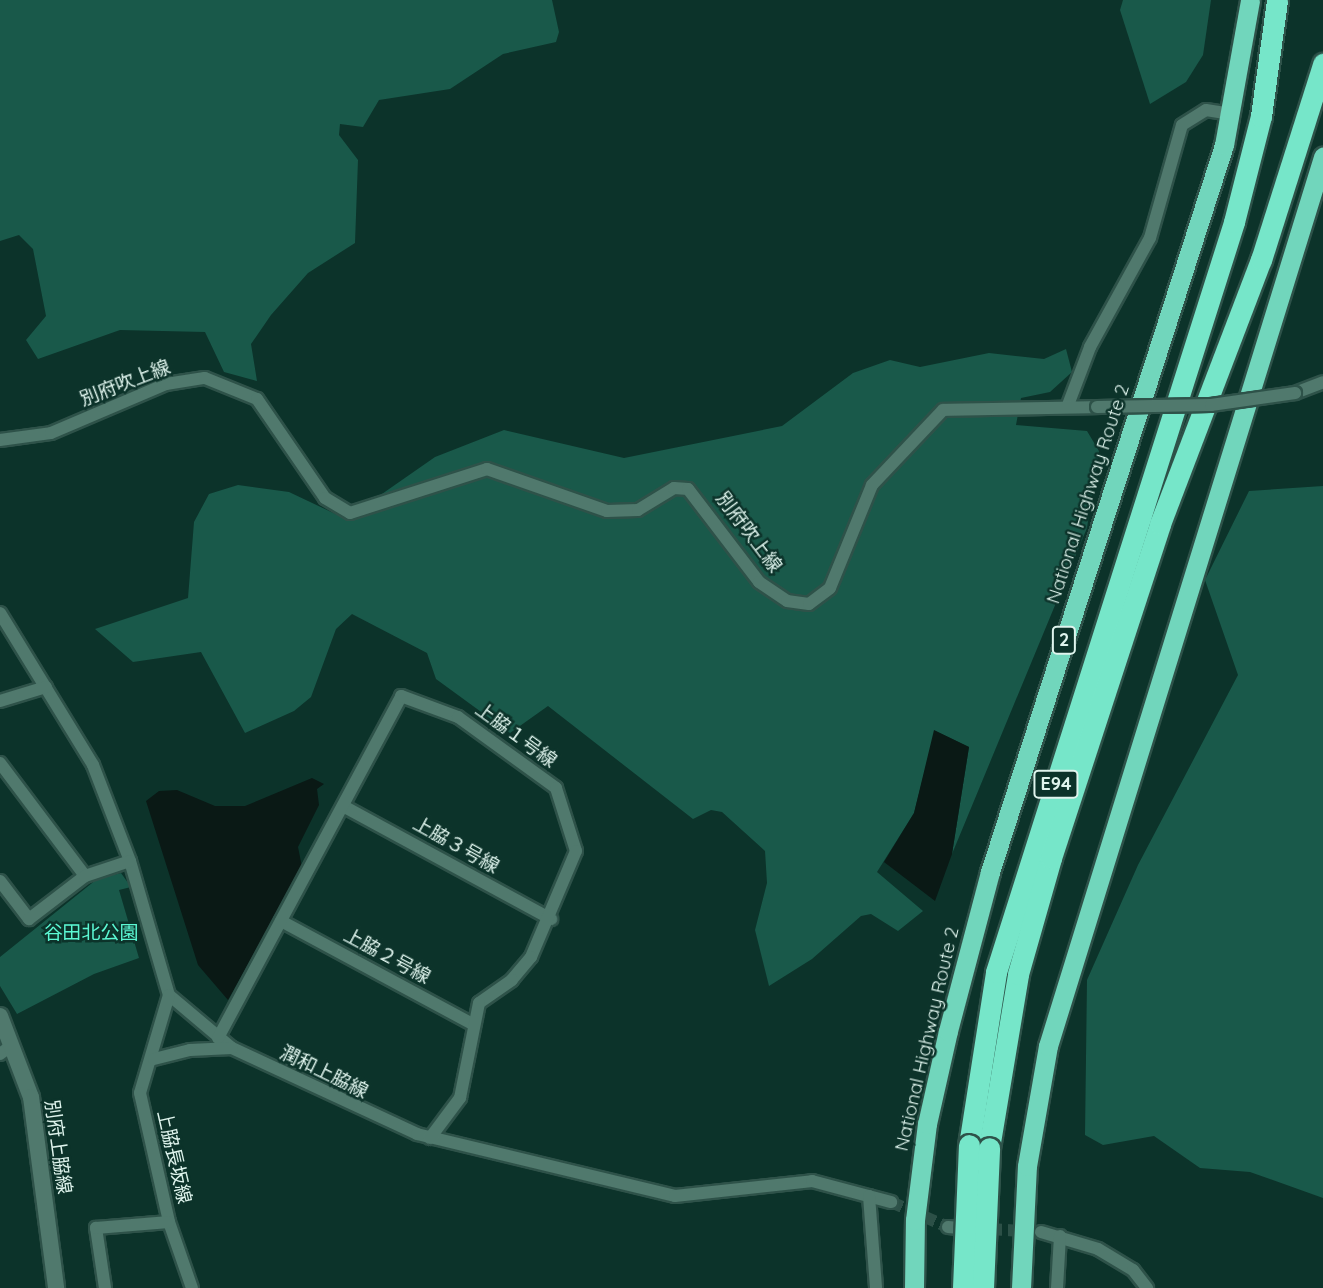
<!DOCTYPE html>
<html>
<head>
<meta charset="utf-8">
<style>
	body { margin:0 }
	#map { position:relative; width:1323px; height:1288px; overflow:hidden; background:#0c332a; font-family:Quicksand,"Noto Sans JP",sans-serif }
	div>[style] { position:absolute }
	.green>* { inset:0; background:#19594a }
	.water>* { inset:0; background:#0a1915 }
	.minor-tunnel>* { height:12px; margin-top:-6px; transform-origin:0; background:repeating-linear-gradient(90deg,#2c5047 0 12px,transparent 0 18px) }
	.roads { filter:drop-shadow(2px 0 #2e5249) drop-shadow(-2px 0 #2e5249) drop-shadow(0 2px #2e5249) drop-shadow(0 -2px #2e5249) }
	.minor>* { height:12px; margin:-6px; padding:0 6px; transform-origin:6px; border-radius:6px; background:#50796d }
	.tertiary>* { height:16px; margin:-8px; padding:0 8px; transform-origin:8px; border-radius:8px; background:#50796d }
	.trunk>* { height:19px; margin:-9.5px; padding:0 9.5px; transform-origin:9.5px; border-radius:9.5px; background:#71d6bc }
	.motorway>* { height:21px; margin:-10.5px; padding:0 10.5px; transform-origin:10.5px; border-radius:10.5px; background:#76e6c9 }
	.bridges { filter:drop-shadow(2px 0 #2e5249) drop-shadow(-2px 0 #2e5249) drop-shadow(0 2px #2e5249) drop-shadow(0 -2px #2e5249) }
	.minor-bridge>* { height:12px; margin:-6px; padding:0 6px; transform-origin:6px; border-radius:6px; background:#50796d }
	.motorway-bridge>* { height:21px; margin:-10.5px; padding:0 10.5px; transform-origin:10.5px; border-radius:10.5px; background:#76e6c9 }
	span { translate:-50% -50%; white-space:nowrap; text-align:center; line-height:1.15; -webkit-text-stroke:5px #0c332a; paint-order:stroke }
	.shield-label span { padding:2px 5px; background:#0c332a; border:2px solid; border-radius:5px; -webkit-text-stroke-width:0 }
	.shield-label { font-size:18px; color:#dff4ed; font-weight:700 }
	.street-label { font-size:19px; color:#dff4ed }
	.park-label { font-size:19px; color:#5cf9d4 }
</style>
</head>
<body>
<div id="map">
	<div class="green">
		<i style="clip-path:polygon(0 0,552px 0,559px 32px,556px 42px,503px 54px,450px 89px,379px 100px,363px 127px,340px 124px,339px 135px,358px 160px,355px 243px,308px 273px,271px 315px,251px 344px,257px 381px,224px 372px,205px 332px,120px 330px,38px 359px,26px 340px,46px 316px,33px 249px,19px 235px,0 241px)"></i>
		<i style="clip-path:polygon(1123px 0,1211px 0,1203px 55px,1186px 82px,1150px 104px,1120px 10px)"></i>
		<i style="clip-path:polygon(1066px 349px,1072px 372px,1050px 392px,1021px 398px,1016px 425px,1087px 431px,1099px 451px,1087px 528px,952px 854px,969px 747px,935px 731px,914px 813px,877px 872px,923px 911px,898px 931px,871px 914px,861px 916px,812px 959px,769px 986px,755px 930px,767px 883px,765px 851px,722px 812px,711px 810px,693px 819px,548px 706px,510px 733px,436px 679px,427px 653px,352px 614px,336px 629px,311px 697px,294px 711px,245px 733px,201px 652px,133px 662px,95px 629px,188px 598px,194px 522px,209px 494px,238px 485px,289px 492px,346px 519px,435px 457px,504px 430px,624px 458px,782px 426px,853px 373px,890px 360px,920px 367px,989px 353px,1044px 359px)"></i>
		<i style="clip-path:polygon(1323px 486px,1323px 1198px,1250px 1172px,1200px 1168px,1154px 1136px,1103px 1145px,1085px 1135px,1087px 980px,1138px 865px,1238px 675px,1205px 580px,1249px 491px)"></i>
		<i style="clip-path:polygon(121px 873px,131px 887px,119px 890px,139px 958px,94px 974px,17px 1014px,0 986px,0 957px,97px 879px)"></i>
	</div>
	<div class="water">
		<i style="clip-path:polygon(934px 730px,969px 747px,952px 854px,935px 901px,884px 862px,914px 813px)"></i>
		<i style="clip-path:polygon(312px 778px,324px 784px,317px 789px,319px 805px,298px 847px,302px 867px,228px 1000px,198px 965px,146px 801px,159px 791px,177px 790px,215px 806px,245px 806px)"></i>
	</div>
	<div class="minor-tunnel">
		<i style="left:891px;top:1202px;width:62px;rotate:23.7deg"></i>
		<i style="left:990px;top:1229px;width:51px;rotate:3.4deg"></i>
	</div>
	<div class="roads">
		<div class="minor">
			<i style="left:1295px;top:393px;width:30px;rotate:-21deg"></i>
			<i style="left:1068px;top:405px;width:62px;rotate:-69.2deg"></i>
			<i style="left:1090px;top:347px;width:124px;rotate:-61.2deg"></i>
			<i style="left:1150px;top:238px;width:117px;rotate:-74.2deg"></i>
			<i style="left:1182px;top:125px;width:28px;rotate:-32deg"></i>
			<i style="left:1206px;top:110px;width:24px;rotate:9deg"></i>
			<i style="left:0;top:440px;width:51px;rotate:-7.8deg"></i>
			<i style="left:51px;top:433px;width:125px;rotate:-23.1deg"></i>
			<i style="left:166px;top:384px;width:39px;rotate:-9deg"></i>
			<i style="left:205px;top:378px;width:56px;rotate:22deg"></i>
			<i style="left:257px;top:399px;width:120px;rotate:55.5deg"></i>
			<i style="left:325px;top:498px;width:29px;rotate:31deg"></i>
			<i style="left:350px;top:513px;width:144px;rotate:-17.8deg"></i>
			<i style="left:487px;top:469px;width:127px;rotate:19.3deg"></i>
			<i style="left:607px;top:511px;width:31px;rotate:-2deg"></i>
			<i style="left:638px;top:510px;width:42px;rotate:-31.4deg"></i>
			<i style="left:674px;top:488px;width:14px;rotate:4deg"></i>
			<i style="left:688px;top:489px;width:117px;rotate:52.6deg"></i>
			<i style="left:759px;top:582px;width:34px;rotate:34deg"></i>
			<i style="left:787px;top:601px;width:22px;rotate:8deg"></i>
			<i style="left:809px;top:604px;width:26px;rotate:-37deg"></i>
			<i style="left:830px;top:588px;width:111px;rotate:-67.8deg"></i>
			<i style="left:872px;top:485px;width:103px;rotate:-46.6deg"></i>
			<i style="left:943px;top:410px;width:154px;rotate:-1.1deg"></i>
			<i style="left:0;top:613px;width:178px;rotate:58.5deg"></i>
			<i style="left:93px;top:765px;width:103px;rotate:68.9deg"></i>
			<i style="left:130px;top:861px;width:140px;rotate:73.8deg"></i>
			<i style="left:169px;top:995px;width:82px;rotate:40.1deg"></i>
			<i style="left:232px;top:1048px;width:204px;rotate:24.9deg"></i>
			<i style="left:417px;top:1134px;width:265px;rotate:13.5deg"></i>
			<i style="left:675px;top:1196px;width:138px;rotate:-6.2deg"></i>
			<i style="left:812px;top:1181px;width:82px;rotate:14.9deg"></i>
			<i style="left:0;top:701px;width:48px;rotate:-16.9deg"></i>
			<i style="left:0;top:763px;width:141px;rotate:53deg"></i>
			<i style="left:343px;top:806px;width:237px;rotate:28.5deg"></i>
			<i style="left:0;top:881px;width:48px;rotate:52.7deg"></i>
			<i style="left:29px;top:919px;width:71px;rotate:-37.5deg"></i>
			<i style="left:85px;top:876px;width:47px;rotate:-18.4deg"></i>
			<i style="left:281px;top:921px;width:219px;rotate:28.3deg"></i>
			<i style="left:169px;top:995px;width:102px;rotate:106.5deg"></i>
			<i style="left:140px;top:1093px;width:132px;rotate:77.3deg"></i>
			<i style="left:169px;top:1222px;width:70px;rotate:70.8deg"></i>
			<i style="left:218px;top:1038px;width:388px;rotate:-61.8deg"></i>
			<i style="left:401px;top:696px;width:61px;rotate:20.2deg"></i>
			<i style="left:458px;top:717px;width:121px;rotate:35.9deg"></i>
			<i style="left:556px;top:788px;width:66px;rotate:72.4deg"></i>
			<i style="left:576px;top:851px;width:115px;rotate:113deg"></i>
			<i style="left:531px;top:957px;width:30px;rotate:130deg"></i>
			<i style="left:512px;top:980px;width:40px;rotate:145.1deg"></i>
			<i style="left:479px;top:1003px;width:97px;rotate:101.3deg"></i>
			<i style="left:460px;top:1098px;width:50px;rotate:126.9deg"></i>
			<i style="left:0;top:1054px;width:15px;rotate:-37deg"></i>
			<i style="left:154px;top:1059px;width:37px;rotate:-14deg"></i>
			<i style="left:190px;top:1050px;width:42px;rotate:-2.7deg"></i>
			<i style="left:869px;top:1196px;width:92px;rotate:85.6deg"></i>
			<i style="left:948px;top:1227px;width:24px;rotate:5deg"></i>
			<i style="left:1041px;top:1232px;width:59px;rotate:16.6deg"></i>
			<i style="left:1098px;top:1249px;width:41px;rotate:31deg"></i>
			<i style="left:1133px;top:1270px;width:23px;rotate:52deg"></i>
			<i style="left:105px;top:1288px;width:61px;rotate:-98.5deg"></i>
			<i style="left:96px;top:1228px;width:73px;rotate:-4.7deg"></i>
			<i style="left:1057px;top:1288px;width:52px;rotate:-86.7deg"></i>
		</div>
		<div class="tertiary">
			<i style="left:0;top:1016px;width:87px;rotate:69.1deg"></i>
			<i style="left:31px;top:1097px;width:193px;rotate:82.5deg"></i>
		</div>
		<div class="trunk">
			<i style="left:914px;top:1288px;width:68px;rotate:-89.2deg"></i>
			<i style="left:915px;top:1220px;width:97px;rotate:-82.9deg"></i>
			<i style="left:927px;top:1124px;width:95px;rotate:-77.3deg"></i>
			<i style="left:948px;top:1031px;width:164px;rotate:-75.2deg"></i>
			<i style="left:990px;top:872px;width:764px;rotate:-72.16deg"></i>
			<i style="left:1224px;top:145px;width:147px;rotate:-79.8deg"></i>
			<i style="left:1021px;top:1288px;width:122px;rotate:-87.2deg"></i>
			<i style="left:1027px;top:1166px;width:122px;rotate:-80.1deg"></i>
			<i style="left:1048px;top:1046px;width:931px;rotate:-72.81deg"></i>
		</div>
		<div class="motorway">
			<i style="left:969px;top:1145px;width:175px;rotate:-81.1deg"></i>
			<i style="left:996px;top:972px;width:787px;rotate:-72.39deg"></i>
			<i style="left:1234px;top:222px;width:109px;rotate:-75.7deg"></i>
			<i style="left:1261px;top:116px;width:117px;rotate:-82.1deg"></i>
			<i style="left:989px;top:1148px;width:176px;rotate:-80.5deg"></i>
			<i style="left:1018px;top:974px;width:121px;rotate:-74.1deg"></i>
			<i style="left:1051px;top:858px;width:351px;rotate:-71.9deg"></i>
			<i style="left:1160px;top:524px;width:283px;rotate:-69.1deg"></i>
			<i style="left:1261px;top:260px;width:206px;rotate:-72.4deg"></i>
		</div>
	</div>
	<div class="bridges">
		<div class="minor-bridge">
			<i style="left:1097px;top:407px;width:114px;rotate:-1deg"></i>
			<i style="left:1211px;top:405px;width:85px;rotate:-8.1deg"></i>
		</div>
		<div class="motorway-bridge">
			<i style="left:963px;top:1288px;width:143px;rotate:-87.6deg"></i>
			<i style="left:983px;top:1288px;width:140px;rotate:-87.5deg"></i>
		</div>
	</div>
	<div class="shield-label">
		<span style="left:1064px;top:640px">2</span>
		<span style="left:1056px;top:784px">E94</span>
	</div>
	<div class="street-label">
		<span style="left:125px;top:383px;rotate:-21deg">別府吹上線</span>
		<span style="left:1088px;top:494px;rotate:-72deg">National Highway Route 2</span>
		<span style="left:749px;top:532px;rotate:53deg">別府吹上線</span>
		<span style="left:516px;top:735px;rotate:36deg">上脇１号線</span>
		<span style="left:456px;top:845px;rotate:29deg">上脇３号線</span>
		<span style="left:387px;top:956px;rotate:28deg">上脇２号線</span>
		<span style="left:927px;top:1039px;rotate:-77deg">National Highway Route 2</span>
		<span style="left:324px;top:1072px;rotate:26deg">潤和上脇線</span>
		<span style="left:58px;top:1147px;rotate:82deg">別府上脇線</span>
		<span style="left:174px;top:1157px;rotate:77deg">上脇長坂線</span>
	</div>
	<div class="park-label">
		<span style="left:91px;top:933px">谷田北公園</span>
	</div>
</div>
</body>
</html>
